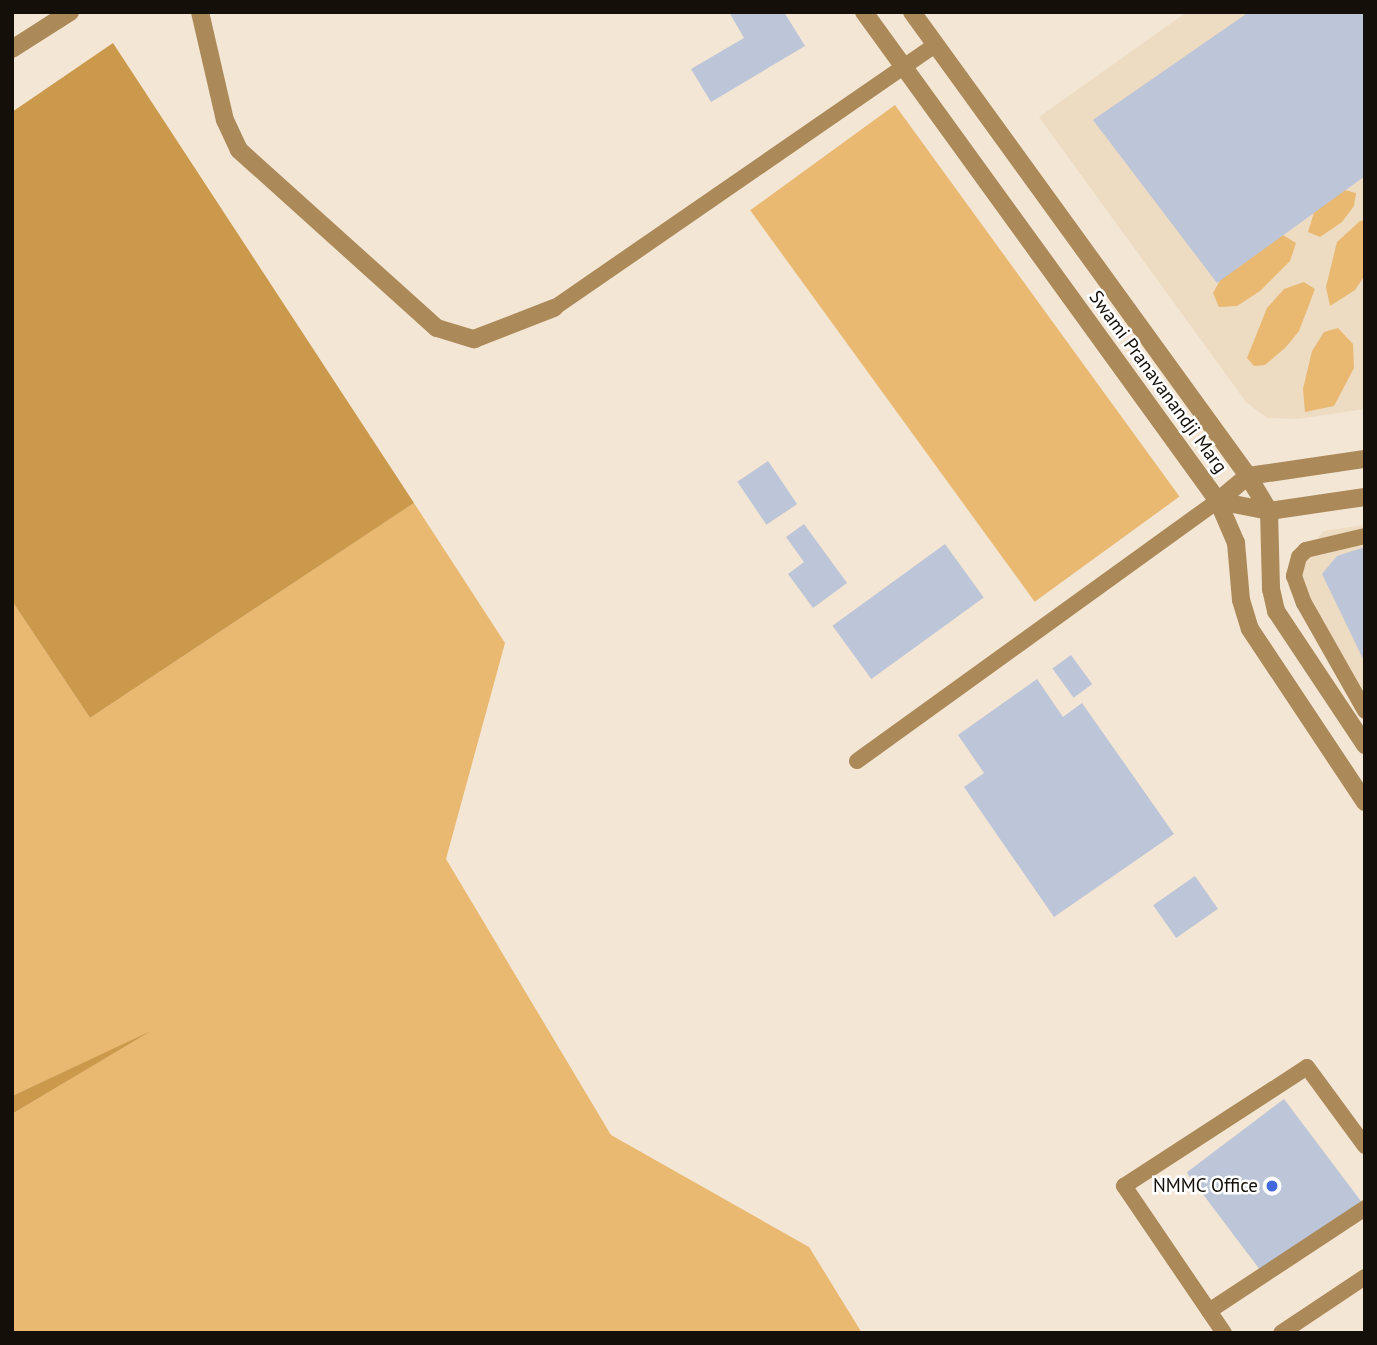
<!DOCTYPE html>
<html>
<head>
<meta charset="utf-8">
<style>
	body { margin:0 }
	#map { position:relative; width:1377px; height:1345px; overflow:hidden; background:#f3e6d4; font-family:"PT Sans",sans-serif }
	div>[style] { position:absolute }
	.built>* { inset:0; background:#eddbc2 }
	.green>* { inset:0; background:#e9b972; transform-origin:0 0 }
	.water>* { inset:0; background:#cb994b }
	.building>* { inset:0; background:#bdc5d8; transform-origin:0 0 }
	.service>* { height:16px; margin:-8px; padding:0 8px; transform-origin:8px; border-radius:8px; background:#ab8959 }
	.minor>* { height:18px; margin:-9px; padding:0 9px; transform-origin:9px; border-radius:9px; background:#ab8959 }
	.tertiary>* { height:18px; margin:-9px; padding:0 9px; transform-origin:9px; border-radius:9px; background:#ab8959 }
	.dots>* { width:19px; height:19px; translate:-50% -50%; box-sizing:border-box; border:4px solid #fff; border-radius:50% }
	span { translate:-50% -50%; white-space:nowrap; text-align:center; line-height:1.15; -webkit-text-stroke:5px #fff; paint-order:stroke }
	.street-label { font-size:19px; color:#140f09 }
	.poi-label { font-size:19px; color:#140f09 }
	.right { translate:-100% -50%; text-align:right }
	.frame { position:absolute; inset:0; border:14px solid #140f09; pointer-events:none }
</style>
</head>
<body>
<div id="map">
	<div class="built">
		<i style="clip-path:polygon(1187px 12px,1365px 12px,1365px 409px,1298px 419px,1267px 418px,1246px 402px,1039px 117px)"></i>
		<i style="clip-path:polygon(1365px 525px,1365px 708px,1303px 615px,1298px 570px,1323px 531px)"></i>
	</div>
	<div class="green">
		<i style="left:895px;top:105px;width:484px;height:179px;rotate:54deg"></i>
		<i style="clip-path:polygon(1337px 188px,1356px 193px,1354px 206px,1342px 222px,1320px 237px,1308px 232px,1317px 203px)"></i>
		<i style="clip-path:polygon(1365px 220px,1365px 275px,1355px 290px,1330px 306px,1326px 287px,1337px 242px,1360px 221px)"></i>
		<i style="clip-path:polygon(1283px 235px,1296px 243px,1290px 261px,1260px 291px,1237px 306px,1219px 307px,1213px 293px,1226px 270px)"></i>
		<i style="clip-path:polygon(1304px 282px,1315px 289px,1299px 331px,1286px 347px,1265px 365px,1254px 366px,1247px 358px,1267px 308px,1284px 289px)"></i>
		<i style="clip-path:polygon(1338px 328px,1353px 344px,1354px 368px,1334px 406px,1305px 412px,1303px 389px,1312px 351px,1324px 332px)"></i>
		<i style="clip-path:polygon(414px 503px,505px 643px,446px 859px,611px 1135px,809px 1247px,862px 1333px,12px 1333px,12px 1114px,142px 1036px,12px 1096px,12px 601px,90px 718px)"></i>
	</div>
	<div class="water">
		<i style="clip-path:polygon(113px 43px,414px 503px,90px 718px,12px 601px,12px 112px)"></i>
		<i style="clip-path:polygon(151px 1031px,12px 1114px,12px 1096px)"></i>
	</div>
	<div class="building">
		<i style="clip-path:polygon(729px 12px,784px 12px,805px 46px,711px 102px,691px 69px,744px 38px)"></i>
		<i style="clip-path:polygon(1249px 12px,1365px 12px,1365px 176px,1217px 283px,1093px 120px)"></i>
		<i style="left:768px;top:461px;width:52px;height:37px;rotate:56deg"></i>
		<i style="clip-path:polygon(804px 524px,847px 583px,813px 608px,788px 574px,804px 562px,786px 537px)"></i>
		<i style="left:945px;top:544px;width:66px;height:139px;rotate:54deg"></i>
		<i style="clip-path:polygon(1365px 547px,1365px 663px,1322px 574px,1337px 556px)"></i>
		<i style="left:1071px;top:655px;width:36px;height:23px;rotate:54deg"></i>
		<i style="clip-path:polygon(1037px 679px,1063px 717px,1082px 703px,1174px 834px,1054px 917px,964px 787px,984px 773px,958px 735px)"></i>
		<i style="left:1195px;top:876px;width:40px;height:51px;rotate:55deg"></i>
		<i style="left:1284px;top:1099px;width:128px;height:122px;rotate:53deg"></i>
	</div>
	<div class="service">
		<i style="left:554px;top:308px;width:464px;rotate:-34.6deg"></i>
		<i style="left:1365px;top:536px;width:61px;rotate:166.7deg"></i>
		<i style="left:1306px;top:550px;width:10px;rotate:135deg"></i>
		<i style="left:1299px;top:557px;width:20px;rotate:105deg"></i>
		<i style="left:1294px;top:576px;width:29px;rotate:70deg"></i>
		<i style="left:1304px;top:603px;width:124px;rotate:60.5deg"></i>
		<i style="left:857px;top:761px;width:445px;rotate:-35.8deg"></i>
		<i style="left:1209px;top:1311px;width:187px;rotate:-33.4deg"></i>
		<i style="left:1224px;top:1333px;width:178px;rotate:-124.2deg"></i>
		<i style="left:1124px;top:1186px;width:218px;rotate:-33deg"></i>
		<i style="left:1307px;top:1067px;width:98px;rotate:53.7deg"></i>
		<i style="left:1281px;top:1333px;width:101px;rotate:-33.7deg"></i>
	</div>
	<div class="minor">
		<i style="left:200px;top:12px;width:111px;rotate:77deg"></i>
		<i style="left:225px;top:120px;width:33px;rotate:65deg"></i>
		<i style="left:239px;top:150px;width:266px;rotate:42deg"></i>
		<i style="left:437px;top:328px;width:39px;rotate:17deg"></i>
		<i style="left:474px;top:339px;width:86px;rotate:-21.2deg"></i>
		<i style="left:12px;top:49px;width:69px;rotate:-32.5deg"></i>
	</div>
	<div class="tertiary">
		<i style="left:864px;top:12px;width:604px;rotate:54.1deg"></i>
		<i style="left:1218px;top:501px;width:46px;rotate:66.8deg"></i>
		<i style="left:1236px;top:543px;width:57px;rotate:85deg"></i>
		<i style="left:1241px;top:600px;width:30px;rotate:73deg"></i>
		<i style="left:1250px;top:629px;width:208px;rotate:56.4deg"></i>
		<i style="left:912px;top:12px;width:573px;rotate:54.09deg"></i>
		<i style="left:1248px;top:476px;width:41px;rotate:59deg"></i>
		<i style="left:1269px;top:511px;width:78px;rotate:88.5deg"></i>
		<i style="left:1271px;top:589px;width:23px;rotate:77deg"></i>
		<i style="left:1276px;top:611px;width:161px;rotate:56.4deg"></i>
		<i style="left:1218px;top:501px;width:39px;rotate:-40deg"></i>
		<i style="left:1248px;top:476px;width:118px;rotate:-8.3deg"></i>
		<i style="left:1218px;top:501px;width:52px;rotate:11.1deg"></i>
		<i style="left:1269px;top:511px;width:97px;rotate:-8.3deg"></i>
	</div>
	<div class="dots">
		<i style="left:1272px;top:1186px;background:#4269db"></i>
	</div>
	<div class="street-label">
		<span style="left:1158px;top:382px;rotate:54deg">Swami Pranavanandji Marg</span>
	</div>
	<div class="poi-label">
		<span class="right" style="left:1258px;top:1186px">NMMC Office</span>
	</div>
	<div class="frame"></div>
</div>
</body>
</html>
